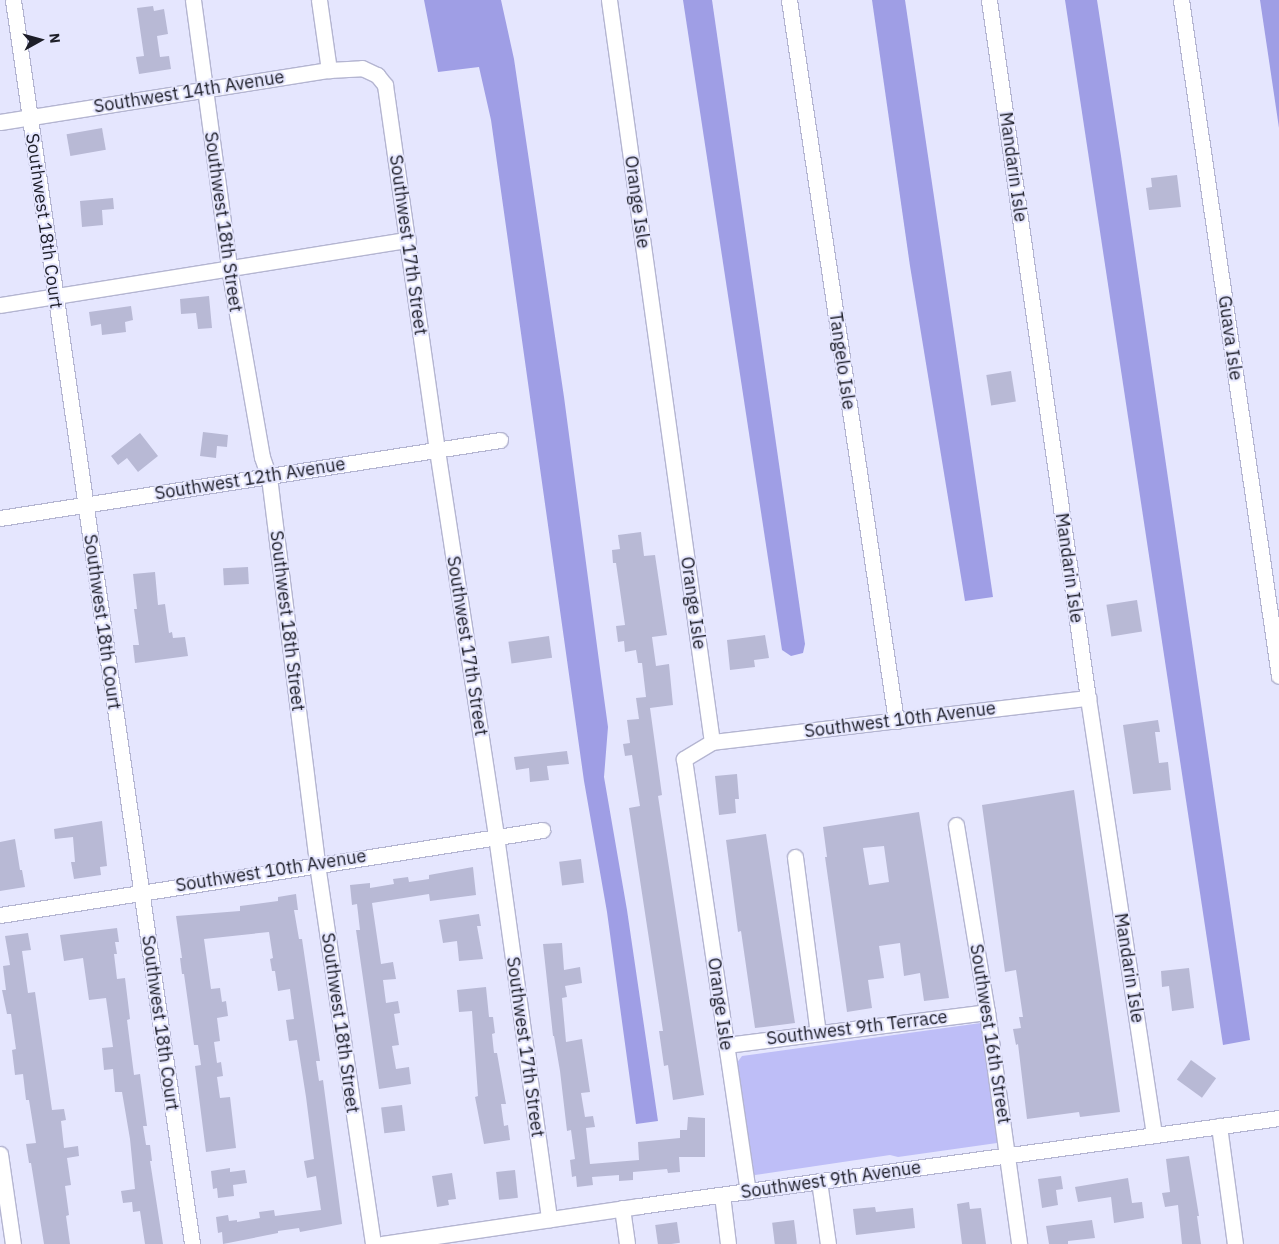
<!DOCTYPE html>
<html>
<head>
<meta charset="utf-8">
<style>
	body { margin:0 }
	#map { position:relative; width:1279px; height:1244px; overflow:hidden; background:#e5e6fe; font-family:"IBM Plex Sans",sans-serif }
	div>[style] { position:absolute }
	.green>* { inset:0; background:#bebef7 }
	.water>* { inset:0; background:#9f9ee5 }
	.building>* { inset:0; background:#b8b9d5; transform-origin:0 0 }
	.roads { filter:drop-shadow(1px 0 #b4b5d1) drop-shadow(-1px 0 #b4b5d1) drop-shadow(0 1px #b4b5d1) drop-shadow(0 -1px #b4b5d1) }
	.street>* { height:15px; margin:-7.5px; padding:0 7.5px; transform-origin:7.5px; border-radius:7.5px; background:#fff }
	span { translate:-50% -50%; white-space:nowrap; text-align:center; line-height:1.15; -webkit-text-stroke:4px #e5e6fe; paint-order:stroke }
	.street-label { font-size:18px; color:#1d1e28 }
	.north { position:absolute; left:15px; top:15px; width:50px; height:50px; -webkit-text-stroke:4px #e5e6fe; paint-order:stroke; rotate:83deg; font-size:14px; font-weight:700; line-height:20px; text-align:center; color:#1d1e28 }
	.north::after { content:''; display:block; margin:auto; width:18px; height:22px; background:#1d1e28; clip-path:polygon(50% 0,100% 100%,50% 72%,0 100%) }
</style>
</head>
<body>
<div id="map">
	<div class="green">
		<i style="clip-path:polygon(981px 1023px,999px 1141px,997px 1143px,898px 1157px,890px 1155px,755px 1175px,753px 1173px,736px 1064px,742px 1056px)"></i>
	</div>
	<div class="water">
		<i style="clip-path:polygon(424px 0,501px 0,514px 59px,564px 397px,601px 676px,608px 727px,604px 777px,627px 910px,658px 1121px,636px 1124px,607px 912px,584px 781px,491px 120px,479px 67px,438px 72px)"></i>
		<i style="clip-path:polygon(683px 0,712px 0,805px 644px,803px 653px,791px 656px,782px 650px)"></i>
		<i style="clip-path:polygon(872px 0,905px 0,993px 597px,965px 601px,910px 266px)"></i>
		<i style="clip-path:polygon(1065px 0,1097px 0,1121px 156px,1250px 1040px,1223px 1045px)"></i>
		<i style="clip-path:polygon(1260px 0,1279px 0,1279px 128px)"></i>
	</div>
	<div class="building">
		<i style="clip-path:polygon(153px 6px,154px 11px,164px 9px,168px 34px,157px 36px,160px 57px,169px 56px,171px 69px,139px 74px,136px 57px,144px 56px,137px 8px)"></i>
		<i style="left:102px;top:128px;width:22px;height:36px;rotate:80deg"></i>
		<i style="clip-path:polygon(1177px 175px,1181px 207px,1149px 210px,1146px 188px,1152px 187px,1151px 178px)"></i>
		<i style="clip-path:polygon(113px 198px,114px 209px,102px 210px,103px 225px,82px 227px,80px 201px)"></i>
		<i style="clip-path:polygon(209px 296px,212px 328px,198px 329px,196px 313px,181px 314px,180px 299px)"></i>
		<i style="clip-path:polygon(131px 306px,133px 320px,125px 322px,126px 332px,102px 335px,101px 324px,91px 326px,89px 312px)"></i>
		<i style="left:1011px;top:371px;width:31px;height:25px;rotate:81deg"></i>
		<i style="clip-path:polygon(203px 432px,228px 435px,227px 447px,217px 446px,216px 458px,200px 456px)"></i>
		<i style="clip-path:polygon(140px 433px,158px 456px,138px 472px,127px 458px,118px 465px,111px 456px)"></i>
		<i style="clip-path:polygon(641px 532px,644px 556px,655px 555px,667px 635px,652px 637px,656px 666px,669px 664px,673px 705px,650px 708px,662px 795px,658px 796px,704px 1095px,673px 1100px,668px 1065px,664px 1066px,659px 1031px,663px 1031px,629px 808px,640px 806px,632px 755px,625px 756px,623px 744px,630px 743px,627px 720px,639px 719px,636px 698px,646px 697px,642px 663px,638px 663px,636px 650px,625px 652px,624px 641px,618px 642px,616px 626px,625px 625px,616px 563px,613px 563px,612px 550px,620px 549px,618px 535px)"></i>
		<i style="left:248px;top:567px;width:17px;height:25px;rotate:87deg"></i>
		<i style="clip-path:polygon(155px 572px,158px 605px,165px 604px,169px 633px,172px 632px,173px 638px,185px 637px,188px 656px,135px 663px,133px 645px,139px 645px,134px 609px,137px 609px,133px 574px)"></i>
		<i style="left:1137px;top:600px;width:32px;height:31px;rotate:81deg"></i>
		<i style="clip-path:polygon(765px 635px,769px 658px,754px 660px,755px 667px,730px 670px,727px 640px)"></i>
		<i style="left:549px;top:636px;width:22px;height:41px;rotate:82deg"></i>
		<i style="clip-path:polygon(1158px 720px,1160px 732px,1155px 732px,1159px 763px,1168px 762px,1171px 790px,1133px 794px,1123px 725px)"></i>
		<i style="clip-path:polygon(567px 751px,569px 764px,547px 766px,549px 780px,530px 782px,529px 768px,516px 770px,514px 757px)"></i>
		<i style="clip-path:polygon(737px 774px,739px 799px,735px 799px,736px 813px,719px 815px,715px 776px)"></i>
		<i style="clip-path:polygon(1074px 790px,1120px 1112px,1080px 1117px,1079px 1112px,1027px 1119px,1018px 1044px,1016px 1045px,1013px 1029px,1021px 1028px,1019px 1017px,1023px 1017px,1016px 970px,1005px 972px,982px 805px)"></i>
		<i style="clip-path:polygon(evenodd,919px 812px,949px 998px,924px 1001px,920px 973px,904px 976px,900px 943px,879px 946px,884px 978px,868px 980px,872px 1008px,847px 1012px,825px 857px,827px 857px,823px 827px,919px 812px,884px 846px,889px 882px,869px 885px,863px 848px,884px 846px)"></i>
		<i style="clip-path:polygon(102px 821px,107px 866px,100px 867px,101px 875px,74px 879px,71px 862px,75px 862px,73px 837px,55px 839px,54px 829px)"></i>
		<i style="clip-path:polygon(766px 834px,795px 1023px,755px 1028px,741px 931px,738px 932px,726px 840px)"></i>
		<i style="clip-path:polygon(15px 839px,20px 870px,22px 870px,25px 887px,0 891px,0 842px)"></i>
		<i style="left:581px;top:859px;width:24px;height:22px;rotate:83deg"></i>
		<i style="clip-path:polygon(473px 867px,476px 895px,430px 901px,429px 894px,372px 903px,381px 964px,393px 962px,396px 979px,383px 980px,386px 1003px,398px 1001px,400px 1013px,394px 1014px,399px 1045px,392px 1046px,396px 1069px,409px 1067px,411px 1084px,379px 1089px,356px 930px,360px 930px,357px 904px,352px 905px,350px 885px,370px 883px,370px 888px,394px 884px,393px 879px,408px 877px,409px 882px,429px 879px,429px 875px)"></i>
		<i style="clip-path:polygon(296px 894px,298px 910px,294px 910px,299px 939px,302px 939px,320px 1061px,316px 1061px,319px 1081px,323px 1080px,342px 1224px,300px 1232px,299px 1228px,278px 1231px,278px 1233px,223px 1244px,222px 1232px,218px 1233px,216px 1217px,228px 1215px,229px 1221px,237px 1220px,237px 1222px,260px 1218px,259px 1212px,274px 1210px,275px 1216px,321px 1210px,316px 1176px,307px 1178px,304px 1161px,314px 1159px,306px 1097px,297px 1040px,289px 1041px,286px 1020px,294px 1019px,290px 989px,278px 991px,275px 971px,272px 971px,270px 959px,273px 958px,269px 932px,204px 939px,211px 989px,220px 988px,222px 1002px,226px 1001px,228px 1016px,217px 1018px,220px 1041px,214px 1042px,217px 1063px,221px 1062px,223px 1076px,217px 1077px,220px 1098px,230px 1097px,236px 1148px,206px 1152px,195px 1066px,201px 1065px,198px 1045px,194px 1045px,184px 974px,182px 974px,180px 958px,182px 958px,176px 916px,240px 911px,240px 906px,278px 901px,278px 897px)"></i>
		<i style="clip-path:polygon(479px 914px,481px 926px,477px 926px,483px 959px,459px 961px,457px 941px,443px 943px,439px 920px)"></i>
		<i style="clip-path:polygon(117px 928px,119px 942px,115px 942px,117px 954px,114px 954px,117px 979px,125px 978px,130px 1019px,127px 1020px,134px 1075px,140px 1074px,147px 1126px,143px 1126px,146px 1145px,150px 1145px,152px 1161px,150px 1161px,163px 1244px,145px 1244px,140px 1211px,133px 1212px,132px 1202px,123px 1203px,121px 1191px,135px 1189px,130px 1139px,122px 1092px,115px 1092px,113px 1069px,104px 1070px,102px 1048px,113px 1047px,106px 998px,89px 1000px,83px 958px,64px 961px,60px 935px)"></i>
		<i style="clip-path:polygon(28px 933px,31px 950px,22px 951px,28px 993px,35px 992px,52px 1110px,64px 1109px,66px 1120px,61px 1121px,64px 1148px,78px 1146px,79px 1156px,67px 1158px,71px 1185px,65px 1186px,69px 1215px,66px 1216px,70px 1244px,44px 1244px,31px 1163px,29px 1163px,26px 1144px,36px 1143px,29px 1100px,26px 1100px,23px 1074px,15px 1075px,12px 1050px,16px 1049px,11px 1014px,7px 1014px,2px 990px,6px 990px,3px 966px,10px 965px,5px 936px)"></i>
		<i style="clip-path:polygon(562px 943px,564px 970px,580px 967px,582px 983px,565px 986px,567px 997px,562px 998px,566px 1042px,582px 1039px,590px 1092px,581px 1093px,585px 1117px,593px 1116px,595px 1127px,586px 1128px,590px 1164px,639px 1160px,638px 1142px,680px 1138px,680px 1130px,687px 1130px,688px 1117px,705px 1118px,705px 1157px,679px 1157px,680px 1172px,668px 1173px,667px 1169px,633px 1172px,633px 1180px,619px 1181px,619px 1175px,592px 1177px,593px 1185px,577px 1187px,576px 1176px,572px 1177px,570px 1160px,575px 1159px,571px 1130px,567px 1131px,560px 1071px,554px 1036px,553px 1036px,543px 944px)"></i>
		<i style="clip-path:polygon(1189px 968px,1194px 1008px,1172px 1011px,1169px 986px,1162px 987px,1161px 971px)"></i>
		<i style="clip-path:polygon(486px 987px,489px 1017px,493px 1017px,495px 1033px,492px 1034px,494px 1053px,497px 1053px,506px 1104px,501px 1104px,504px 1126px,508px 1125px,510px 1140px,484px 1144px,475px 1097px,478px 1096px,472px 1011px,459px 1012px,457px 990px)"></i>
		<i style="left:1191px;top:1060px;width:31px;height:24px;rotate:36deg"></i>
		<i style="left:402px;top:1105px;width:26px;height:21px;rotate:83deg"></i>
		<i style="clip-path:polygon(1189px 1156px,1199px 1216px,1197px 1216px,1201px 1244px,1182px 1244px,1178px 1205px,1165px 1207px,1162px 1193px,1170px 1192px,1166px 1159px)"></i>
		<i style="clip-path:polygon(230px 1168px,230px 1172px,245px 1170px,247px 1183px,233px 1185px,234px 1196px,218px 1198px,217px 1188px,213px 1189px,211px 1171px)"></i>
		<i style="left:515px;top:1170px;width:28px;height:19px;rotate:84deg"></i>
		<i style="clip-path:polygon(452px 1173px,456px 1199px,448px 1200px,449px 1205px,437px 1207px,432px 1176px)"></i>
		<i style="clip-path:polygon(1061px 1176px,1063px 1189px,1056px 1190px,1058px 1205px,1042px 1208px,1038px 1179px)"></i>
		<i style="clip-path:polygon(1128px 1178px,1132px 1203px,1142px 1202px,1144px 1218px,1114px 1223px,1111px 1197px,1078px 1202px,1075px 1187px)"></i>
		<i style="clip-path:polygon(969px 1202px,970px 1209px,981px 1208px,986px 1244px,962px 1244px,957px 1204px)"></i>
		<i style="clip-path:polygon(875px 1207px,876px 1212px,913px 1208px,915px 1228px,856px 1235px,853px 1209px)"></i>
		<i style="left:794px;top:1220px;width:24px;height:22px;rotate:83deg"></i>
		<i style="clip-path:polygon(1092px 1220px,1095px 1238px,1068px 1241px,1068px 1244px,1049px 1244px,1046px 1226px)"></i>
		<i style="left:677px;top:1222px;width:21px;height:22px;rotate:82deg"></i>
	</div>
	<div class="roads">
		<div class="street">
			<i style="left:13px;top:0;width:1257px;rotate:81.81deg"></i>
			<i style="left:193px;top:0;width:270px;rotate:82.3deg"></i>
			<i style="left:229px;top:268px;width:192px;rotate:80.1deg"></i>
			<i style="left:262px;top:457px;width:21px;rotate:71deg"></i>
			<i style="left:269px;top:477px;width:390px;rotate:82.9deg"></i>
			<i style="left:317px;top:864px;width:384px;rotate:81.6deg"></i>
			<i style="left:319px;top:0;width:71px;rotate:81.9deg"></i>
			<i style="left:609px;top:0;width:749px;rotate:82.1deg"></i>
			<i style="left:712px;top:742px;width:33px;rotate:149deg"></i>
			<i style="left:684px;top:759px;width:437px;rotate:81.6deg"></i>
			<i style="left:789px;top:0;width:729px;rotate:81.56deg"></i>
			<i style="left:989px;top:0;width:705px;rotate:81.93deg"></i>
			<i style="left:1088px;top:698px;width:442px;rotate:81.4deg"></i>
			<i style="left:1181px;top:0;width:683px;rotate:81.75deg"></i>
			<i style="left:0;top:122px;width:333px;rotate:-9deg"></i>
			<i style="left:329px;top:70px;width:33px;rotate:-3deg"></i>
			<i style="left:362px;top:68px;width:17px;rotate:25deg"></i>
			<i style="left:377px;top:75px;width:13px;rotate:51deg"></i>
			<i style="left:385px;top:85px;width:369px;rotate:81.9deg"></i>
			<i style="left:437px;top:450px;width:390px;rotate:81.3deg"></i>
			<i style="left:496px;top:836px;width:387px;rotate:82.1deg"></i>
			<i style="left:0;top:305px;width:413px;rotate:-9.1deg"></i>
			<i style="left:0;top:518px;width:506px;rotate:-8.87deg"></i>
			<i style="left:712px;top:742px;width:379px;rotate:-6.7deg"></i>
			<i style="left:956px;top:825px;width:190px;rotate:80.6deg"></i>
			<i style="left:987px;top:1012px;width:234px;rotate:82.1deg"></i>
			<i style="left:795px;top:857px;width:177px;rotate:82.6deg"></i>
			<i style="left:0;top:915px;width:549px;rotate:-8.91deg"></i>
			<i style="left:726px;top:1045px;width:263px;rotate:-7.2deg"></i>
			<i style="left:1219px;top:1126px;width:119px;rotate:82.3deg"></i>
			<i style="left:0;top:1154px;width:91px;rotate:81.8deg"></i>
			<i style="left:819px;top:1181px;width:64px;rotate:81.9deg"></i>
			<i style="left:722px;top:1195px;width:49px;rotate:83deg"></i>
			<i style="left:622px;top:1208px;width:36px;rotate:82deg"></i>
			<i style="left:382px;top:1244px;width:260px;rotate:-8.4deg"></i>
			<i style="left:639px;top:1206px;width:646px;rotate:-7.83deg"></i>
		</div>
	</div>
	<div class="street-label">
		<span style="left:189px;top:92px;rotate:-9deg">Southwest 14th Avenue</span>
		<span style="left:1013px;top:167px;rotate:82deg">Mandarin Isle</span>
		<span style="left:637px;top:202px;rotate:82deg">Orange Isle</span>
		<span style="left:44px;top:221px;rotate:82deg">Southwest 18th Court</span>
		<span style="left:223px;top:222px;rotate:82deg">Southwest 18th Street</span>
		<span style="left:408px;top:245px;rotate:82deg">Southwest 17th Street</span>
		<span style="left:1230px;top:338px;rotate:82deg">Guava Isle</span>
		<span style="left:842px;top:361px;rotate:82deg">Tangelo Isle</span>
		<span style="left:250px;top:479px;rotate:-9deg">Southwest 12th Avenue</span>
		<span style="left:1069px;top:568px;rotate:82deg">Mandarin Isle</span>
		<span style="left:693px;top:603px;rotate:82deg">Orange Isle</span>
		<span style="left:287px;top:621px;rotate:83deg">Southwest 18th Street</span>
		<span style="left:102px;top:622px;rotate:82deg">Southwest 18th Court</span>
		<span style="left:467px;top:646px;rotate:81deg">Southwest 17th Street</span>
		<span style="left:900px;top:720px;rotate:-7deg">Southwest 10th Avenue</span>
		<span style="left:271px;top:871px;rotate:-9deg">Southwest 10th Avenue</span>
		<span style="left:1129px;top:968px;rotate:81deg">Mandarin Isle</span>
		<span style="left:720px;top:1004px;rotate:82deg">Orange Isle</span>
		<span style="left:160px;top:1023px;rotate:82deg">Southwest 18th Court</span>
		<span style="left:340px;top:1023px;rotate:82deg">Southwest 18th Street</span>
		<span style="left:857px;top:1028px;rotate:-7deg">Southwest 9th Terrace</span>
		<span style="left:990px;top:1034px;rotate:81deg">Southwest 16th Street</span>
		<span style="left:525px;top:1047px;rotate:82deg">Southwest 17th Street</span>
		<span style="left:831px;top:1180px;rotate:-8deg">Southwest 9th Avenue</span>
	</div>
	<div class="north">N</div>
</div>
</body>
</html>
